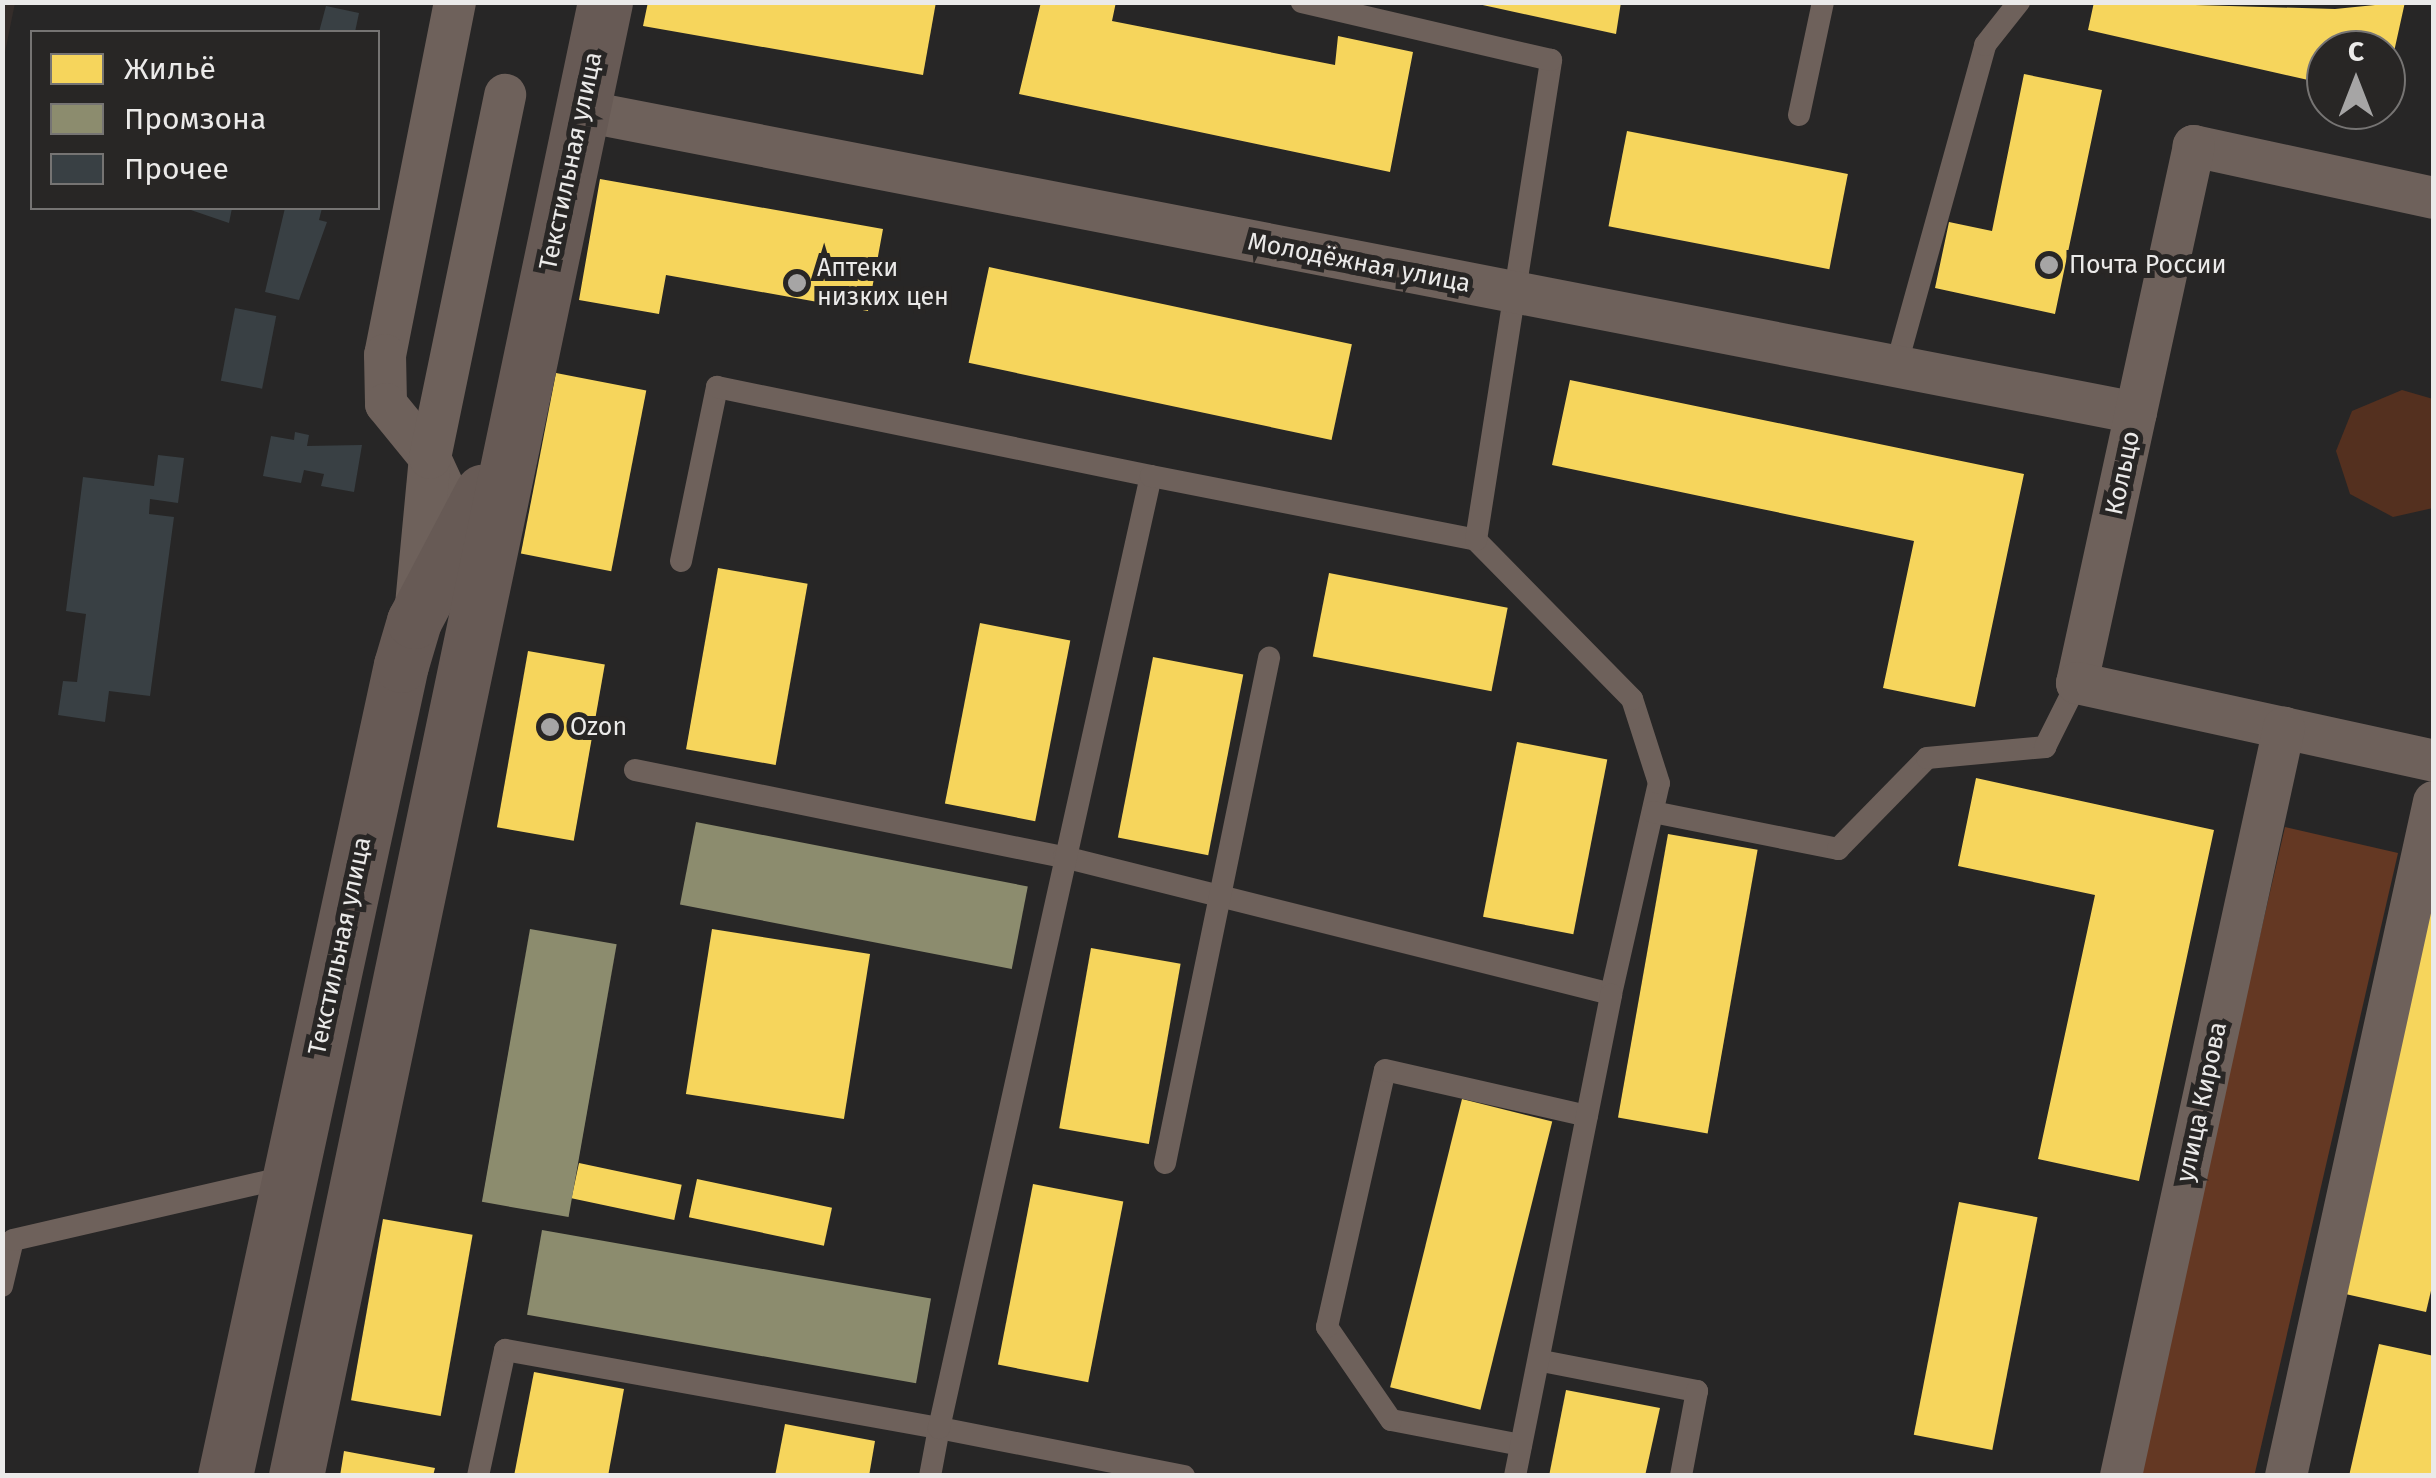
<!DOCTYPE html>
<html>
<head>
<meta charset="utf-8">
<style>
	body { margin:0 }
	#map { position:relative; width:2436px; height:1478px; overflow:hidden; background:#272626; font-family:"Fira Sans",sans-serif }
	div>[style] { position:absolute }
	.built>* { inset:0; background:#352d2a }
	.green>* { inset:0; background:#54301f }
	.forest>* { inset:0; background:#643823; transform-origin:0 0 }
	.homes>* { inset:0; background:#f6d55c; transform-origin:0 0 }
	.industry>* { inset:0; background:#8c8c6e; transform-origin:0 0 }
	.building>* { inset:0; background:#394044; transform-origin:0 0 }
	.service>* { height:22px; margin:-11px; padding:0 11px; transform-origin:11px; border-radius:11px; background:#6e615b }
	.minor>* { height:42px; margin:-21px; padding:0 21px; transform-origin:21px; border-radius:21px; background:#6e615b }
	.secondary>* { height:55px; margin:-27.5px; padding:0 27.5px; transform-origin:27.5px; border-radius:27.5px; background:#675a55 }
	.dots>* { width:28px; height:28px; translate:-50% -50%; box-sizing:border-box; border:5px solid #282625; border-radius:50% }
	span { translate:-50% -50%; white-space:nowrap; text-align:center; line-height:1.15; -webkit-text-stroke:10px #282625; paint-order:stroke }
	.street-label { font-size:25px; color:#ebeae9 }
	.poi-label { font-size:25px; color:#ebeae9 }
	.left { translate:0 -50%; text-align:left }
	.frame { position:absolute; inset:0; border:5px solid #ebeae9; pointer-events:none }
	.legend { position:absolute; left:30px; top:30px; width:350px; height:180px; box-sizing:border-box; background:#282625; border:2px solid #767473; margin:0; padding:12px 18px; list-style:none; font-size:30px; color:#ebeae9 }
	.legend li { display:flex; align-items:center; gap:20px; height:50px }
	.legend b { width:50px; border:2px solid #767473 }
	.north { position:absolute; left:2306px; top:30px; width:100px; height:100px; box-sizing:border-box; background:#282625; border:2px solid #767473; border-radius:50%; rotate:0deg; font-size:28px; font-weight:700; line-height:40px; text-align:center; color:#ebeae9 }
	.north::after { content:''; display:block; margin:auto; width:35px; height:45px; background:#a6a5a5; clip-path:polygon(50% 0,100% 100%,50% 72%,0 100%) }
</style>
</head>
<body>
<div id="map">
	<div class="built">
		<i style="clip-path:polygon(3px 2px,15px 3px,3px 62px,2px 3px)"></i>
	</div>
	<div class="green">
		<i style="clip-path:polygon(2402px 390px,2433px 399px,2433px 508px,2393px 517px,2350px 494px,2336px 451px,2352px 411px)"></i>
	</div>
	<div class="forest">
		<i style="left:2285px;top:827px;width:116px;height:663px;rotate:13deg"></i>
	</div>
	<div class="homes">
		<i style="clip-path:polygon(648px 2px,936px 2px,923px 75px,643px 26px)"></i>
		<i style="clip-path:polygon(1041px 2px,1116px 2px,1112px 21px,1335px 65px,1338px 36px,1413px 52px,1390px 172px,1019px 94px)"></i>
		<i style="clip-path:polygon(1469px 2px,1621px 2px,1616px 34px)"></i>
		<i style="clip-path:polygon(2094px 2px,2335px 9px,2405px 2px,2388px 79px,2386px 50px,2326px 50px,2326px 84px,2088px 30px)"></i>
		<i style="clip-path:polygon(2024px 74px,2102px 90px,2055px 314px,1935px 288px,1949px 222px,1992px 231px)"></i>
		<i style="left:1627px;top:131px;width:225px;height:97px;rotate:11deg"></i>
		<i style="clip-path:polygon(600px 179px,883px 229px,868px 311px,666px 275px,659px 314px,579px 300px)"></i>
		<i style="left:989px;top:267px;width:371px;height:98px;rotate:12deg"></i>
		<i style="left:556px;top:373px;width:92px;height:184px;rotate:11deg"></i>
		<i style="clip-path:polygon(1570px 380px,2024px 474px,1975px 707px,1883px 688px,1914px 541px,1552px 465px)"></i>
		<i style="left:718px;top:568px;width:91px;height:184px;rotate:10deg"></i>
		<i style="left:1329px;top:573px;width:182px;height:85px;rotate:11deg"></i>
		<i style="left:980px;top:623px;width:92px;height:184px;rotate:11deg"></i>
		<i style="left:528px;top:651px;width:78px;height:179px;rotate:10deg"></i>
		<i style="left:1153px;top:657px;width:92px;height:184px;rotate:11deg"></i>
		<i style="left:1517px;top:742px;width:92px;height:178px;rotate:11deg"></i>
		<i style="clip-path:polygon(1976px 778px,2214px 830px,2139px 1181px,2038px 1159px,2095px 895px,1958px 866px)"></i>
		<i style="left:1668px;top:834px;width:91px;height:288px;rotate:10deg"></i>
		<i style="clip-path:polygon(2434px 849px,2434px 1278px,2426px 1312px,2332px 1291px)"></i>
		<i style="left:712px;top:929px;width:160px;height:167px;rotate:9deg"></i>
		<i style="left:1091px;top:948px;width:91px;height:183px;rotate:10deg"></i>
		<i style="left:1462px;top:1099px;width:93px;height:297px;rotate:14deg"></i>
		<i style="left:579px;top:1163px;width:105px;height:36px;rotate:12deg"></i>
		<i style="left:697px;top:1179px;width:138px;height:39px;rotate:12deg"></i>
		<i style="left:1033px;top:1184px;width:92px;height:184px;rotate:11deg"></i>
		<i style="left:1959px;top:1202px;width:80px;height:237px;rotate:11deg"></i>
		<i style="left:383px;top:1219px;width:91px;height:184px;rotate:10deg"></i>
		<i style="clip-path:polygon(2379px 1344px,2434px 1356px,2434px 1476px,2349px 1476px)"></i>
		<i style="clip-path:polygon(534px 1372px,624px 1389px,608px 1476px,514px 1476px)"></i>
		<i style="clip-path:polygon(1566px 1390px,1660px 1408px,1645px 1476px,1549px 1476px)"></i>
		<i style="clip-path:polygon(785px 1424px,875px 1441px,869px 1476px,775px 1476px)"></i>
		<i style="clip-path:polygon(344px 1451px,435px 1468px,433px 1476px,340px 1476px)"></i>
	</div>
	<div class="industry">
		<i style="left:696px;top:822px;width:338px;height:84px;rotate:11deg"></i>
		<i style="left:530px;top:929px;width:88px;height:277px;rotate:10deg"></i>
		<i style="left:542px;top:1230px;width:395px;height:86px;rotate:10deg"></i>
	</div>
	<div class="building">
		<i style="clip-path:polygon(326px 6px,359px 13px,355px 32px,319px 32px)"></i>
		<i style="clip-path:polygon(185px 208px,232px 208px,229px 223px)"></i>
		<i style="clip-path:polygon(285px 208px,322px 208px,319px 220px,327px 222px,299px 300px,265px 292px)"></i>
		<i style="left:235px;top:308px;width:42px;height:74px;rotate:11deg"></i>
		<i style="clip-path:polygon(295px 432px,309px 435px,307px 446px,362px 445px,354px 492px,321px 486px,324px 474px,304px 470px,301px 483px,263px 476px,271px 436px,294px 440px)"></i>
		<i style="clip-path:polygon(158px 455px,184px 458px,178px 503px,150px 499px,149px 514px,174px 517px,150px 696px,109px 691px,105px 722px,58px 715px,63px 681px,77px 682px,86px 614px,66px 611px,83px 477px,154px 486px)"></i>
	</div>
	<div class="service">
		<i style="left:1799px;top:115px;width:116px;rotate:-78deg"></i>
		<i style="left:1896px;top:367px;width:334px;rotate:-74.5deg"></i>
		<i style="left:1985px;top:45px;width:55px;rotate:-51.7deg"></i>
		<i style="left:681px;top:561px;width:178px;rotate:-78.3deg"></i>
		<i style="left:717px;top:387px;width:443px;rotate:11.6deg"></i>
		<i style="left:635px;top:770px;width:438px;rotate:11.5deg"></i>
		<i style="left:1064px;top:857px;width:564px;rotate:14.06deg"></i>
		<i style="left:1611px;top:994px;width:216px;rotate:-77.2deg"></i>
		<i style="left:1659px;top:783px;width:88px;rotate:-107.8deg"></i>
		<i style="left:1632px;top:699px;width:223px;rotate:-134.5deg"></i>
		<i style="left:1653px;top:812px;width:189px;rotate:11.3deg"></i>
		<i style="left:1838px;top:849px;width:127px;rotate:-45.6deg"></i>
		<i style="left:1927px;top:758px;width:119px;rotate:-5.3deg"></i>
		<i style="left:2045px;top:747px;width:72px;rotate:-63.4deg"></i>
		<i style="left:1165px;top:1163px;width:516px;rotate:-78.36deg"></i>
		<i style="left:2px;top:1286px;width:47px;rotate:-76.6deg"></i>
		<i style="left:13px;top:1240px;width:284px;rotate:-13deg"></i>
		<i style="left:1542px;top:1361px;width:158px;rotate:11deg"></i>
		<i style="left:1697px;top:1391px;width:86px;rotate:100.7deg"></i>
		<i style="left:1521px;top:1445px;width:132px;rotate:-169.1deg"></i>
		<i style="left:1391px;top:1420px;width:113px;rotate:-124.5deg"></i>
		<i style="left:1327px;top:1327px;width:263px;rotate:-77.3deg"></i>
		<i style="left:1385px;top:1070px;width:207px;rotate:12.8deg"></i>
		<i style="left:478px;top:1476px;width:129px;rotate:-77.9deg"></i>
		<i style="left:505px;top:1350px;width:441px;rotate:10.2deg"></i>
		<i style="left:939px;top:1428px;width:49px;rotate:100.6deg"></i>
		<i style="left:1184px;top:1476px;width:250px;rotate:-168.9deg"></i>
		<i style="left:939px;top:1428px;width:975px;rotate:-77.45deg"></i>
		<i style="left:1151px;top:476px;width:331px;rotate:11.1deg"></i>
		<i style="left:1476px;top:540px;width:486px;rotate:-81.1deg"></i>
		<i style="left:1551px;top:60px;width:256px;rotate:-166.9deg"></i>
		<i style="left:1515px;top:1476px;width:491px;rotate:-78.7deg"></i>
	</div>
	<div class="minor">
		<i style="left:455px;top:2px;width:360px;rotate:101.2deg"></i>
		<i style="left:385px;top:355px;width:49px;rotate:88.8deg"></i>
		<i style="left:386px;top:404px;width:70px;rotate:50.8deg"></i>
		<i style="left:430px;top:458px;width:98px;rotate:65.3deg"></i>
		<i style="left:583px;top:111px;width:1582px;rotate:11deg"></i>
		<i style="left:2434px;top:198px;width:246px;rotate:-167.8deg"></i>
		<i style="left:2194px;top:146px;width:550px;rotate:102.29deg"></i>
		<i style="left:2077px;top:683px;width:365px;rotate:12.3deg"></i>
		<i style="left:416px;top:605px;width:148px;rotate:-84.6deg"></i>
		<i style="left:430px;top:458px;width:371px;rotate:-78.3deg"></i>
		<i style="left:2121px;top:1476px;width:766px;rotate:-77.71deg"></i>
		<i style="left:2286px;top:1476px;width:690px;rotate:-77.62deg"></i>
	</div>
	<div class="secondary">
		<i style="left:225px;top:1476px;width:830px;rotate:-77.76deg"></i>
		<i style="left:401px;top:665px;width:46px;rotate:-73.5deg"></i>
		<i style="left:414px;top:621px;width:146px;rotate:-62.2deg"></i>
		<i style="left:296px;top:1476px;width:1506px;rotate:-78.16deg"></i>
	</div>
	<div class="dots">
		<i style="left:2049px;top:265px;background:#a6a5a5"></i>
		<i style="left:797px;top:283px;background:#a6a5a5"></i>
		<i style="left:550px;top:727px;background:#a6a5a5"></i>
	</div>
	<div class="street-label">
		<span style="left:571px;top:161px;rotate:-78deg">Текстильная улица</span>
		<span style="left:1359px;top:263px;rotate:11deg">Молодёжная улица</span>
		<span style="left:2123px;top:473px;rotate:-78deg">Кольцо</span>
		<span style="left:340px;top:946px;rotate:-78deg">Текстильная улица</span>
		<span style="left:2202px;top:1102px;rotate:-78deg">улица Кирова</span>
	</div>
	<div class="poi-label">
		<span class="left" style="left:2069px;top:265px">Почта России</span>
		<span class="left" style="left:817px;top:283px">Аптеки<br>низких цен</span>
		<span class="left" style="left:570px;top:727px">Ozon</span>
	</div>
	<div class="frame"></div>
	<ul class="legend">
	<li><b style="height:28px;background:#f6d55c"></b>Жильё</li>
	<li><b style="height:28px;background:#8c8c6e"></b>Промзона</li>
	<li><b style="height:28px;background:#394044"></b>Прочее</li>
	</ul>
	<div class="north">С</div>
</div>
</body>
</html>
